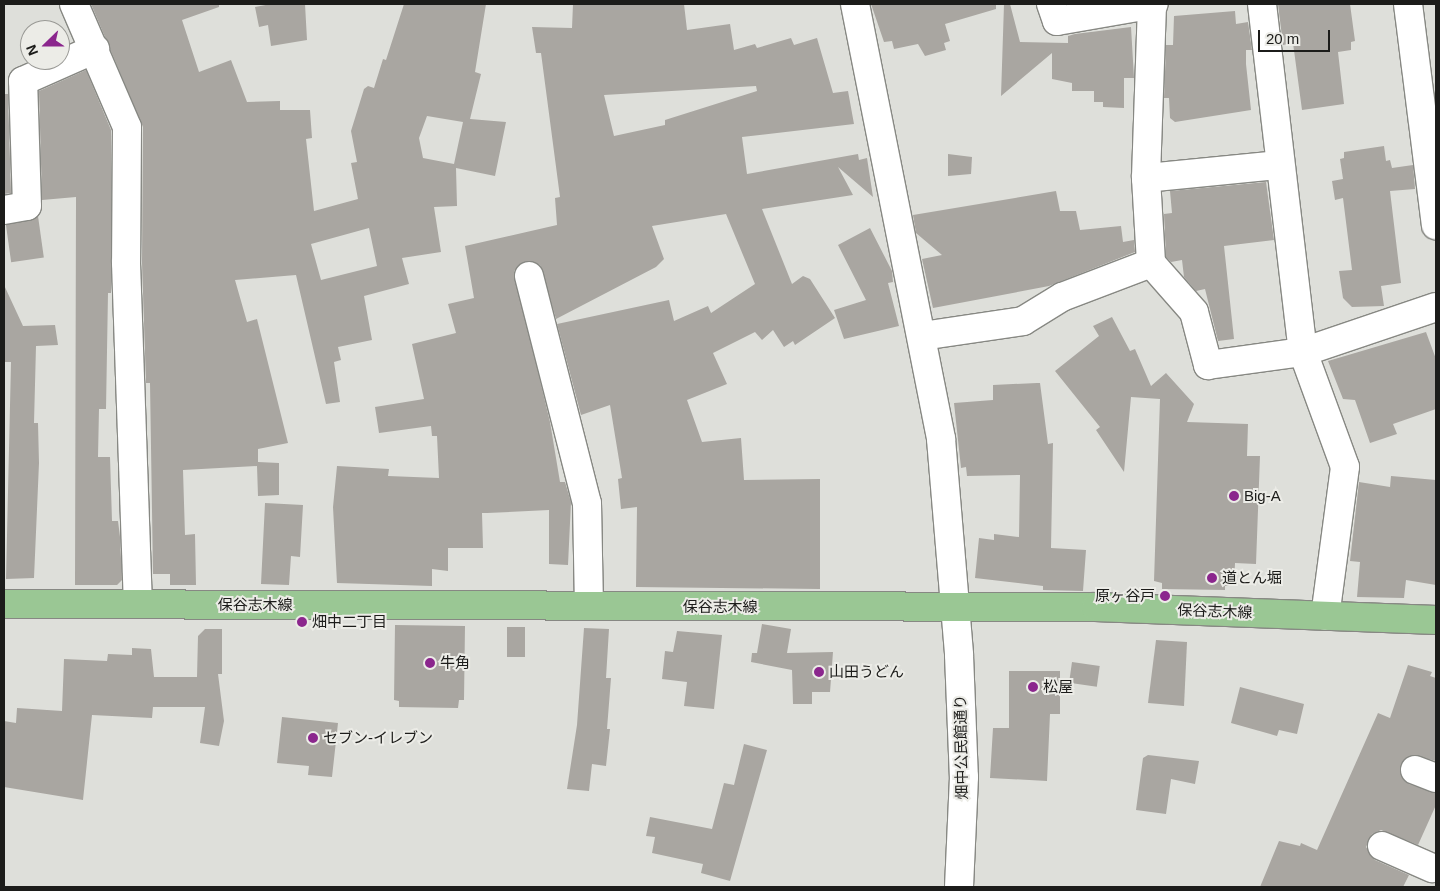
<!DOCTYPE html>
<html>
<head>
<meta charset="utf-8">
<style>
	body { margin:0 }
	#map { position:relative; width:1440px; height:891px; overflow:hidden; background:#dedfda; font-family:Helvetica,"Noto Sans JP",sans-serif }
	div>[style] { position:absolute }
	.building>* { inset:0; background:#a9a6a1; transform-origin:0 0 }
	.roads { filter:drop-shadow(1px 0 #878883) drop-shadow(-1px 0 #878883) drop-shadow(0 1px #878883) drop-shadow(0 -1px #878883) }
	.minor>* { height:28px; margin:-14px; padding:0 14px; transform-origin:14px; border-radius:14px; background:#fff }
	.major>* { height:28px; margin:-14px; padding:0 14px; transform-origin:14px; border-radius:14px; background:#9ac794 }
	.dots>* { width:14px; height:14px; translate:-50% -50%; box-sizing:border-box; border:2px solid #ecece7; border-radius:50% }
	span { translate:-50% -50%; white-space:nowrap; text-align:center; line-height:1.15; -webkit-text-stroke:4px #ecece7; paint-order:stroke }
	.poi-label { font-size:15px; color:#1c1c1a }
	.left { translate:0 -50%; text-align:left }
	.right { translate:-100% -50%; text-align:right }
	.street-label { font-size:15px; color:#1c1c1a }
	.frame { position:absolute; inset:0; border:5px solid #1c1c1a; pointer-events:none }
	.north { position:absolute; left:20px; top:20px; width:50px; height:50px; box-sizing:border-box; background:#ecece7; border:1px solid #999995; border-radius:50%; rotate:248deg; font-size:14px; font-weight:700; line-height:20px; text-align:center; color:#1c1c1a }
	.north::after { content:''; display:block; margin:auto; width:18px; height:22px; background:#8b268d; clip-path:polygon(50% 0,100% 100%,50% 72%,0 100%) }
	.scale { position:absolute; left:1258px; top:30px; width:72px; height:22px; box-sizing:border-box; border:2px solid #1c1c1a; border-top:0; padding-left:6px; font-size:15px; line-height:18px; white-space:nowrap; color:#1c1c1a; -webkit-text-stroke:4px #ecece7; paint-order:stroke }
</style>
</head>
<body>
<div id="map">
	<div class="building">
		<i style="clip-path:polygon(evenodd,91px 4px,219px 4px,219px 7px,182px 20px,199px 72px,231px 60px,247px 102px,280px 101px,280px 110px,310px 110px,312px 138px,306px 139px,314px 211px,358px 199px,351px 163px,357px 162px,351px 131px,364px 89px,368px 86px,374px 88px,383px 59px,386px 60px,404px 4px,486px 4px,475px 72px,481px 74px,470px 119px,506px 122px,495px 176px,456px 168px,457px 206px,434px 207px,441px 252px,402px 258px,409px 284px,364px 296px,372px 340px,338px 347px,341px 360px,334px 362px,340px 402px,326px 404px,296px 275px,235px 280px,247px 322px,257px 319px,288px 443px,258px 449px,258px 462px,279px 463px,279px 495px,258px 496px,257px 466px,183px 470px,185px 535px,195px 534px,196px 585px,170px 585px,170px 574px,153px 574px,150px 383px,146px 383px,142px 263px,143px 127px,91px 4px,427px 116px,463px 122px,454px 164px,423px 158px,419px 138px,427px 116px,91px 4px,369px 228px,377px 266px,321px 280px,311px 244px,369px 228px)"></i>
		<i style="clip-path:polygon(271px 4px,305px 4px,307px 40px,271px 46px,268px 25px,259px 27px,255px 7px)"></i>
		<i style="clip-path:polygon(evenodd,573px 4px,684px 4px,687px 30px,730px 24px,734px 50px,755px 44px,757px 48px,791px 38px,794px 45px,817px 38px,833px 93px,848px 91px,854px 124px,742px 137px,747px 174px,858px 154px,859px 160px,867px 158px,873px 197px,838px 167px,853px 195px,762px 209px,792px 284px,803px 276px,810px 279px,835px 318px,795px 345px,793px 341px,784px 347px,773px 330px,762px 340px,755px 332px,713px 353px,727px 384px,687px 400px,702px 442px,741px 438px,744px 480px,820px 479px,820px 589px,636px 587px,637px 507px,621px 509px,618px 479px,622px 478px,610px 405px,581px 415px,557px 324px,669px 300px,674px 321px,708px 306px,711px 313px,755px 284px,726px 214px,652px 226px,664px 259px,656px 267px,556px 319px,540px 265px,526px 261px,514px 271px,550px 422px,560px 482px,565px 482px,571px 502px,568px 565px,549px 564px,549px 510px,487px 513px,482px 513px,483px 548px,448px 548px,448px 571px,432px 569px,432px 586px,337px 583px,333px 507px,337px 466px,389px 469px,388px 476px,439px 478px,437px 436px,432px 436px,431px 426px,379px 433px,375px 407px,424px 399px,412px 344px,456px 333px,448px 304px,474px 298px,465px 246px,557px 225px,555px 198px,560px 197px,541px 53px,536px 53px,532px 27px,572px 28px,573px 4px,756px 86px,757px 91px,665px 120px,665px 125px,614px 136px,604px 95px,756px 86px)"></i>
		<i style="clip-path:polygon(871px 4px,996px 4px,996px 9px,945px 24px,950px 41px,944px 43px,946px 50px,925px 56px,918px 44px,894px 49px,892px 41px,884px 42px)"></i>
		<i style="clip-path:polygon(1004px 4px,1010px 4px,1020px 42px,1068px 43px,1068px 36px,1075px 34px,1131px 27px,1134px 78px,1124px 78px,1124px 108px,1103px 107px,1103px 102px,1094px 102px,1094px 91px,1072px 91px,1072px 83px,1052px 79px,1052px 53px,1001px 96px)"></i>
		<i style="clip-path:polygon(1278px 4px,1350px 4px,1355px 41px,1351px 42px,1351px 50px,1338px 52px,1344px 104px,1302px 110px,1293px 43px,1283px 45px)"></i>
		<i style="clip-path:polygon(1235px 11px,1236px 24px,1248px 22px,1252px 50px,1246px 50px,1246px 64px,1251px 110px,1175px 122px,1170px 118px,1169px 98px,1164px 98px,1166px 45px,1173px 45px,1174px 16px)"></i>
		<i style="clip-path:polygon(86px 70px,111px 130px,111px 293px,108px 293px,106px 409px,99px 409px,98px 457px,110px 457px,112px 521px,118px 521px,120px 537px,122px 580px,117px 585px,75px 585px,76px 197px,42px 200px,39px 91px)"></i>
		<i style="clip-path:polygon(4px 94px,8px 94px,11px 193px,4px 194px)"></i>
		<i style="clip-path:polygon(1384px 146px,1386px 161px,1390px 160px,1392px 168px,1413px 165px,1414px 176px,1415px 189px,1390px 191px,1401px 283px,1381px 286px,1384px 306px,1352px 307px,1343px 298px,1339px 271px,1352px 270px,1343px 198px,1335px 200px,1332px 181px,1343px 179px,1340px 159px,1344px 158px,1344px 152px)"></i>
		<i style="clip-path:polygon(948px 154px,972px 157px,971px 174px,948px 176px)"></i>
		<i style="clip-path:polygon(1266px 182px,1274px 240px,1224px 246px,1234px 339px,1218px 341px,1205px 289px,1196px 291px,1184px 277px,1182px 260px,1171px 262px,1166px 257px,1164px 214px,1172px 213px,1170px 191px)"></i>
		<i style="clip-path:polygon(1056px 191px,1060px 211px,1076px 211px,1080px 230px,1121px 226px,1123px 242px,1134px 240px,1135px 252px,1049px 286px,933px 308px,922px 259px,942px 255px,916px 233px,913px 215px)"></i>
		<i style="left:38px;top:216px;width:42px;height:33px;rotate:82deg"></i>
		<i style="clip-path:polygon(870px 228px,892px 271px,893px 282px,888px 283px,899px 326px,844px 339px,834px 310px,866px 300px,838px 245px)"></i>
		<i style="clip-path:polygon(4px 285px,23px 326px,55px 325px,58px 345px,36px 346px,34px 423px,38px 423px,39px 463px,34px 578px,6px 579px,11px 362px,4px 362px)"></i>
		<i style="clip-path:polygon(1112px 317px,1130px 351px,1135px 349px,1151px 386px,1166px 373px,1194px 404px,1187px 422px,1248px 424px,1247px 456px,1260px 456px,1256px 564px,1235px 563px,1234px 586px,1225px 586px,1225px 590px,1162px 589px,1162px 583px,1154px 581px,1160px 399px,1131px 397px,1124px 472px,1096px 430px,1100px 427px,1055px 371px,1099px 336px,1093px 326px)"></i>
		<i style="clip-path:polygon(1426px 332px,1436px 359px,1436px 409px,1393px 424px,1397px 434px,1370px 443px,1355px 400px,1343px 399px,1328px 361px)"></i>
		<i style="clip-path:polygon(1037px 383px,1040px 383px,1048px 444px,1053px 443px,1051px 548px,1086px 550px,1083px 591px,1043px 590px,1043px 586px,975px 578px,979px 538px,994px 540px,994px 534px,1019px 537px,1020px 475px,967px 476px,966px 467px,961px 468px,954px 403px,993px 400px,993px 385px)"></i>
		<i style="clip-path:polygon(1391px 476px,1436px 480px,1436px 585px,1406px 580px,1404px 598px,1357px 597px,1360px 562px,1350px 561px,1359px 482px,1390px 487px)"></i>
		<i style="clip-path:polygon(265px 503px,303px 505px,300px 557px,291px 556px,289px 585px,261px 584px)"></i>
		<i style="clip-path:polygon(762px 624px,791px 629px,787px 653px,833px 652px,830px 692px,812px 692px,812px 704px,793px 704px,792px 670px,751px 662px,752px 653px,757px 653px)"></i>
		<i style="clip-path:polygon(395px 625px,465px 626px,464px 700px,459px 700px,458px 708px,399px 707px,399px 701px,394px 700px)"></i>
		<i style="left:507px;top:627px;width:18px;height:30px"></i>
		<i style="clip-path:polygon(584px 628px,609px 629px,606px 678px,611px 678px,607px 729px,610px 729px,606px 766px,592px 764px,589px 791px,567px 789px,577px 725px)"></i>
		<i style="clip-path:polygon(205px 629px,222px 629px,222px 674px,218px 674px,224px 721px,219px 746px,200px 743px,205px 707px,153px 707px,152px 718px,92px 715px,83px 800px,4px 787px,4px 721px,16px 723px,17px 708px,62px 711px,64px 659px,107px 661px,108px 654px,132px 655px,132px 648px,151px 649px,154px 677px,197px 677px,198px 636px)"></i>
		<i style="clip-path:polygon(677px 631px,722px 635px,714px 709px,684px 706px,687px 682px,662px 679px,665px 651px,673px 652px)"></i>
		<i style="clip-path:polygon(1156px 640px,1187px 642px,1184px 706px,1148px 703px)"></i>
		<i style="left:1072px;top:662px;width:28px;height:21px;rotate:8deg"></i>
		<i style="clip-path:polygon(1408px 665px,1432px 672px,1430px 676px,1436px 678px,1436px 761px,1412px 755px,1401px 764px,1400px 773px,1409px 784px,1436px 793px,1436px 805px,1418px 845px,1381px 830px,1372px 834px,1366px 847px,1375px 860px,1409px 875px,1403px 887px,1260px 887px,1279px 841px,1300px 846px,1301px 843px,1317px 850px,1378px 713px,1390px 718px)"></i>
		<i style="clip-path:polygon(1009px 671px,1060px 671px,1060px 714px,1050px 714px,1047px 781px,990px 778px,993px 728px,1009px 728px)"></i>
		<i style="clip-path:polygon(1240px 687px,1304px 704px,1297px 734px,1279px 730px,1277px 736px,1231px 723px)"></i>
		<i style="clip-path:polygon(282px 717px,338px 723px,332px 777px,308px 775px,309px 766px,277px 763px)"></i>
		<i style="clip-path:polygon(744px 744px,767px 750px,730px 881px,701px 873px,703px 864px,652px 853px,655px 837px,646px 836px,650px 817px,712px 829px,724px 783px,734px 785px)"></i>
		<i style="clip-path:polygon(1148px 755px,1199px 761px,1195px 784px,1171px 779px,1166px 814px,1136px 810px,1143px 758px)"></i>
	</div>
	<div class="roads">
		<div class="minor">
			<i style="left:74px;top:4px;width:134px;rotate:66.7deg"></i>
			<i style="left:127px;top:127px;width:136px;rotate:90.4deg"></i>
			<i style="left:126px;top:263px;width:341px;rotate:88deg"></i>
			<i style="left:855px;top:4px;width:443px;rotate:78.8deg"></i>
			<i style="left:941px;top:439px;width:217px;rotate:85.2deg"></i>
			<i style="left:959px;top:655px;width:122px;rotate:87.7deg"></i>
			<i style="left:964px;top:777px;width:110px;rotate:92.6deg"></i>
			<i style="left:1051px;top:4px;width:18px;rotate:71deg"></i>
			<i style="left:1057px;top:21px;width:98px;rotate:-9.9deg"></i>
			<i style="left:1262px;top:4px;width:350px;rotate:83.3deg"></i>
			<i style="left:1303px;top:352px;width:122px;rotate:69.9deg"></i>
			<i style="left:1345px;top:467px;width:150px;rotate:97.6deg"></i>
			<i style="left:1408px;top:4px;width:223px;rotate:82.8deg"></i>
			<i style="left:1152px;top:5px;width:173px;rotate:92deg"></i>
			<i style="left:1146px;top:178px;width:85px;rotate:86.6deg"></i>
			<i style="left:1151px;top:263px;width:65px;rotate:48.7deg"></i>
			<i style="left:1194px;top:312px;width:55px;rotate:75.2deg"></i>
			<i style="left:1208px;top:365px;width:96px;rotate:-7.8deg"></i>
			<i style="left:1303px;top:352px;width:140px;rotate:-18.7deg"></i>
			<i style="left:1146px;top:178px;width:133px;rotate:-5.6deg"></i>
			<i style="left:4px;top:210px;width:23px;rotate:-10deg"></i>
			<i style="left:27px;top:206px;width:125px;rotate:-91.8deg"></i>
			<i style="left:23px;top:81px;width:79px;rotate:-24deg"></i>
			<i style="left:529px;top:276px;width:234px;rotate:75.7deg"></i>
			<i style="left:587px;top:503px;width:103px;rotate:88.9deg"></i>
			<i style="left:922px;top:336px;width:102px;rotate:-8.4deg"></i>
			<i style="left:1023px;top:321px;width:46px;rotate:-31.6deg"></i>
			<i style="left:1062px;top:297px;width:95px;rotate:-20.9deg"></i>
			<i style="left:1415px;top:770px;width:22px;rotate:21deg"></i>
			<i style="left:1382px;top:846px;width:55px;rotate:23.7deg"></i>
		</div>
		<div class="major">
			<i style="left:4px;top:604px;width:1092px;rotate:0.16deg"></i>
			<i style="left:1096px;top:607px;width:340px;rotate:2.2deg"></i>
		</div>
	</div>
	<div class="dots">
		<i style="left:1234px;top:496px;background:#8b268d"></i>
		<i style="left:1212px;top:578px;background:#8b268d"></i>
		<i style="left:1165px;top:596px;background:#8b268d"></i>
		<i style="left:302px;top:622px;background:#8b268d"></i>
		<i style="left:430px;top:663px;background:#8b268d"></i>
		<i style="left:819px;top:672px;background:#8b268d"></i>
		<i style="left:1033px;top:687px;background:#8b268d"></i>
		<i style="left:313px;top:738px;background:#8b268d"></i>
	</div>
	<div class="poi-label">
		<span class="left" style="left:1244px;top:496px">Big-A</span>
		<span class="left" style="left:1222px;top:578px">道とん堀</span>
		<span class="right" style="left:1155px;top:596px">原ヶ谷戸</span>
		<span class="left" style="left:312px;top:622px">畑中二丁目</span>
		<span class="left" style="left:440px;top:663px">牛角</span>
		<span class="left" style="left:829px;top:672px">山田うどん</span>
		<span class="left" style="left:1043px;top:687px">松屋</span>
		<span class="left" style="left:323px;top:738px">セブン-イレブン</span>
	</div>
	<div class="street-label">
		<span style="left:255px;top:605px">保谷志木線</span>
		<span style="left:720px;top:607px">保谷志木線</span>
		<span style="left:1215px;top:611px;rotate:2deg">保谷志木線</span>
		<span style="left:961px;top:747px;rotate:-91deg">畑中公民館通り</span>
	</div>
	<div class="frame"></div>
	<div class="north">N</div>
	<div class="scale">20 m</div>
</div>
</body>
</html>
